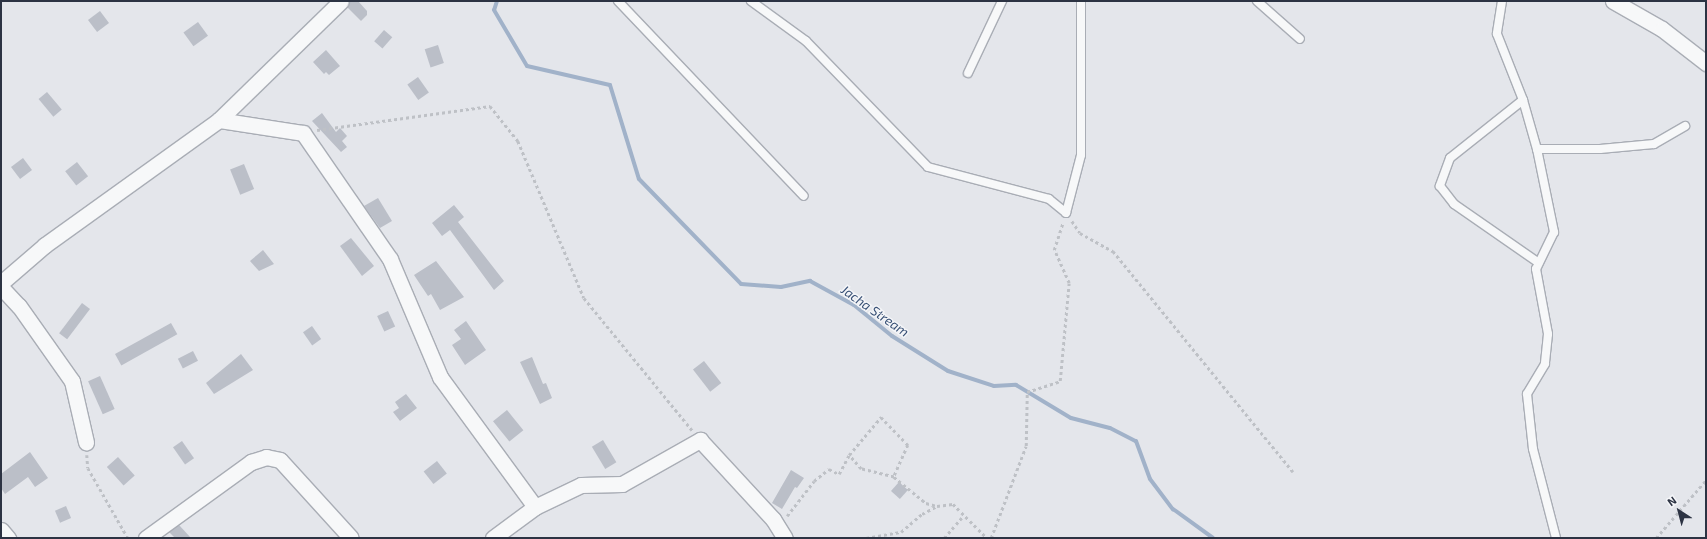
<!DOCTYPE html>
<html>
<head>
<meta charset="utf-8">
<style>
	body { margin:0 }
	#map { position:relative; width:1707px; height:539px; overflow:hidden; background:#e4e6eb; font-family:"Exo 2",sans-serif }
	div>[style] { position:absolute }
	.stream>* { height:4px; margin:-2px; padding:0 2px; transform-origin:2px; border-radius:2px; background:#a1b2c9 }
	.building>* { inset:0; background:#bbbfc8; transform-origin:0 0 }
	.path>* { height:2.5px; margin-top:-1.25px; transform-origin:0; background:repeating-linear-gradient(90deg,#bec1c6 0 3px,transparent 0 6px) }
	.roads { filter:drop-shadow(1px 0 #a9adb5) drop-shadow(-1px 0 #a9adb5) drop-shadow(0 1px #a9adb5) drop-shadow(0 -1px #a9adb5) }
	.lane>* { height:8px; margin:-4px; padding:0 4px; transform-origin:4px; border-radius:4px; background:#f7f8f9 }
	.street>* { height:15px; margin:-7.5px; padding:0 7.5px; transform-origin:7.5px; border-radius:7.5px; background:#f7f8f9 }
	span { translate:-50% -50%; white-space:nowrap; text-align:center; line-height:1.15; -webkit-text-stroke:3px #f4f5f8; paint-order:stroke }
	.water-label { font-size:13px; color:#385075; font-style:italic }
	.frame { position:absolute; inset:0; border:2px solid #2c3343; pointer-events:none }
	.north { position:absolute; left:1659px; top:491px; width:40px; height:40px; -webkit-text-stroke:3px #f4f5f8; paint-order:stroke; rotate:324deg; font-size:11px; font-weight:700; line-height:16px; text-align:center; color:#2c3343 }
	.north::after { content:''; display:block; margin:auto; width:14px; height:18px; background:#2c3343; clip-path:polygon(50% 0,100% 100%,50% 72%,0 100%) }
</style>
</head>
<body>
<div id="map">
	<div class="stream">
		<i style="left:497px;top:1px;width:9px;rotate:108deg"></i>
		<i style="left:494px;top:10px;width:65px;rotate:59.5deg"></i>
		<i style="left:527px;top:66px;width:85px;rotate:12.9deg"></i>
		<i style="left:610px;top:85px;width:98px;rotate:72.9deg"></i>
		<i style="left:639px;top:179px;width:146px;rotate:45.8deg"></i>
		<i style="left:741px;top:284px;width:40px;rotate:4.3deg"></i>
		<i style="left:781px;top:287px;width:30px;rotate:-12deg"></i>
		<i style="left:810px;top:281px;width:50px;rotate:28.6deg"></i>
		<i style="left:854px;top:305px;width:49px;rotate:39.2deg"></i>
		<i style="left:892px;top:336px;width:66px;rotate:32deg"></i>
		<i style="left:948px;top:371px;width:48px;rotate:18.1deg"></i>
		<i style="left:994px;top:386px;width:22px;rotate:-3deg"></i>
		<i style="left:1016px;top:385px;width:64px;rotate:31deg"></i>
		<i style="left:1071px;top:418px;width:40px;rotate:14.4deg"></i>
		<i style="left:1110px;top:428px;width:29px;rotate:27deg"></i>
		<i style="left:1136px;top:441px;width:40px;rotate:69.8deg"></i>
		<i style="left:1150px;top:479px;width:38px;rotate:53deg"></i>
		<i style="left:1173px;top:509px;width:49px;rotate:35.9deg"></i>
	</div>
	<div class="building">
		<i style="clip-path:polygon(350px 1px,358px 1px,367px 11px,367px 15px,361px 21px,347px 7px)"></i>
		<i style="left:100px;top:11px;width:15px;height:15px;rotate:53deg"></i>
		<i style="left:198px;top:22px;width:17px;height:18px;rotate:54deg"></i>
		<i style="left:384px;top:30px;width:11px;height:15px;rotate:41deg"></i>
		<i style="left:438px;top:45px;width:19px;height:14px;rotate:72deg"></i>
		<i style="clip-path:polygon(326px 50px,340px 66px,329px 75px,326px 72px,324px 74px,313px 62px)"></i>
		<i style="left:418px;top:77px;width:19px;height:13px;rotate:55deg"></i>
		<i style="left:47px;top:92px;width:23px;height:11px;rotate:50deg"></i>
		<i style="clip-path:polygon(322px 113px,336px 132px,340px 128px,347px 136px,342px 141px,347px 147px,341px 152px,312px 121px)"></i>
		<i style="left:23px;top:158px;width:15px;height:15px;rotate:53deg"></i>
		<i style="left:77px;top:162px;width:18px;height:15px;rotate:52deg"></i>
		<i style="left:244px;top:164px;width:27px;height:15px;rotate:68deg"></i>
		<i style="clip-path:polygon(378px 198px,392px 221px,380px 228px,364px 206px)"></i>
		<i style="clip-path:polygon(454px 205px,464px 217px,458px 222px,504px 281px,494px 290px,450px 230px,442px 236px,432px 223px)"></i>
		<i style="clip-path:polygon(351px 238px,374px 266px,362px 276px,340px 246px)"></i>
		<i style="clip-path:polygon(263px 250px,274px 264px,259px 271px,250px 261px)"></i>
		<i style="clip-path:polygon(436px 261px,464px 297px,440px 310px,431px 294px,428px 296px,414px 275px)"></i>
		<i style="left:82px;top:303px;width:10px;height:38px;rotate:37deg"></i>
		<i style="left:388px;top:311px;width:17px;height:12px;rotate:65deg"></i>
		<i style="clip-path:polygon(466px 321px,486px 350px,465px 365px,452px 345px,461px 339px,454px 330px)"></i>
		<i style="left:171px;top:323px;width:13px;height:64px;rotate:61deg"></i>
		<i style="left:312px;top:326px;width:16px;height:11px;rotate:55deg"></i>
		<i style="left:193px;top:351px;width:11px;height:17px;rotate:63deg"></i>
		<i style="clip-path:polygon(241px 354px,253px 370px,214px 394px,206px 383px)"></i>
		<i style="clip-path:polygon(532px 357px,543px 384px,546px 383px,552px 398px,540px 404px,520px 362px)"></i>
		<i style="left:704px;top:361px;width:28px;height:14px;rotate:52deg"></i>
		<i style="left:100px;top:376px;width:36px;height:13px;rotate:66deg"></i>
		<i style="clip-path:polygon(406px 394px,417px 408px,400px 421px,393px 412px,399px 408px,395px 402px)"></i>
		<i style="left:507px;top:410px;width:26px;height:18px;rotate:51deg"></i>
		<i style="left:603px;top:440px;width:26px;height:13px;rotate:59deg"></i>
		<i style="left:182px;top:441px;width:21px;height:11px;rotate:55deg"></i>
		<i style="clip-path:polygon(30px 452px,48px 478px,35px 487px,28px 477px,5px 494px,1px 488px,1px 474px)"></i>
		<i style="left:118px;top:457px;width:25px;height:15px;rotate:48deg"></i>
		<i style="left:437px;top:461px;width:16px;height:17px;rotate:52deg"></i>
		<i style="clip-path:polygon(791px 470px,804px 478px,797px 488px,795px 487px,782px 509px,772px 503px)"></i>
		<i style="left:899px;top:482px;width:12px;height:12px;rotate:42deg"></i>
		<i style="left:66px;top:506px;width:13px;height:12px;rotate:67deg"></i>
		<i style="clip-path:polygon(179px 525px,191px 538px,175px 538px,169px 532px)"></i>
	</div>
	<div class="path">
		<i style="left:317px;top:130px;width:175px;rotate:-7.9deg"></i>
		<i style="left:490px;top:106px;width:45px;rotate:51.3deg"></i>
		<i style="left:518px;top:141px;width:170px;rotate:67.2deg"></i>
		<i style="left:584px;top:298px;width:171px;rotate:50.7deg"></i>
		<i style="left:1072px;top:221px;width:14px;rotate:56deg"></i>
		<i style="left:1080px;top:233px;width:38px;rotate:29deg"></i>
		<i style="left:1113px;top:251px;width:285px;rotate:50.8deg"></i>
		<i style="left:87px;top:455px;width:13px;rotate:86deg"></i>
		<i style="left:88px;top:468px;width:81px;rotate:60.3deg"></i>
		<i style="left:894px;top:477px;width:34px;rotate:-166deg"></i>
		<i style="left:861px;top:469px;width:18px;rotate:-131deg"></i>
		<i style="left:849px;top:455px;width:50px;rotate:-49.9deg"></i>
		<i style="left:881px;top:417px;width:39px;rotate:46deg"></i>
		<i style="left:908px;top:445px;width:35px;rotate:114deg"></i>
		<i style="left:894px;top:477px;width:41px;rotate:39.1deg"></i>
		<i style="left:926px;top:503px;width:11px;rotate:15deg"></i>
		<i style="left:787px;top:516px;width:44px;rotate:-52.4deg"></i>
		<i style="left:814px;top:481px;width:19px;rotate:-39deg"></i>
		<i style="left:829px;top:469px;width:11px;rotate:27deg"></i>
		<i style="left:839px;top:474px;width:21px;rotate:-62deg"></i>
		<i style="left:866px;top:538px;width:36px;rotate:-10deg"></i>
		<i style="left:901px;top:532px;width:28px;rotate:-41deg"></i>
		<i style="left:922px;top:514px;width:17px;rotate:-28deg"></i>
		<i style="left:937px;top:506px;width:16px;rotate:-7deg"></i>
		<i style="left:953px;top:504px;width:48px;rotate:45deg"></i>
		<i style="left:944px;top:538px;width:29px;rotate:-49deg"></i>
		<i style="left:991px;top:538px;width:98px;rotate:-69.2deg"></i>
		<i style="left:1026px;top:446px;width:54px;rotate:-88.9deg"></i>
		<i style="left:1027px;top:392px;width:35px;rotate:-18deg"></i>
		<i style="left:1060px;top:381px;width:98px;rotate:-84.8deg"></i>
		<i style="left:1069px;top:283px;width:36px;rotate:-114deg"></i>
		<i style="left:1054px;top:250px;width:29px;rotate:-72deg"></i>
		<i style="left:1656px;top:538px;width:77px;rotate:-49.2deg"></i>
	</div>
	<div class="roads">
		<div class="lane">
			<i style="left:618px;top:1px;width:269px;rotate:46.4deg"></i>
			<i style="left:751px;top:1px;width:68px;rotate:36deg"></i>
			<i style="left:806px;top:41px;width:175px;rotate:45.9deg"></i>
			<i style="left:928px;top:167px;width:125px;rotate:14.8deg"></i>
			<i style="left:1049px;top:199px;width:22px;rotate:39deg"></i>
			<i style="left:1066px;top:213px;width:60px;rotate:-75.5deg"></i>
			<i style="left:1081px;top:155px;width:154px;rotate:-90deg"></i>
			<i style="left:1257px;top:1px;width:57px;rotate:41.5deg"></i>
			<i style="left:1502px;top:1px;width:33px;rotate:99deg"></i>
			<i style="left:1497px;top:34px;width:71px;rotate:68.5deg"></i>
			<i style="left:1523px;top:100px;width:93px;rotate:141.5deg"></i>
			<i style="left:1450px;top:158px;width:30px;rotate:110deg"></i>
			<i style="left:1440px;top:186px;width:23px;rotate:52deg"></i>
			<i style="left:1454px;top:204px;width:103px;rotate:34.8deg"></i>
			<i style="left:968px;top:73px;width:80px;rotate:-64.7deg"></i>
			<i style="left:1523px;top:100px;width:51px;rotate:74.1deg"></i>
			<i style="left:1537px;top:149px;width:85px;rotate:78.4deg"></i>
			<i style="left:1554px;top:232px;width:41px;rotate:115.9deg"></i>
			<i style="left:1536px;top:269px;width:66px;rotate:79.5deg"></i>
			<i style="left:1548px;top:334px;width:30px;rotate:96deg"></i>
			<i style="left:1545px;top:364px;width:35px;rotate:121deg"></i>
			<i style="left:1527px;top:394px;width:55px;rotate:83.8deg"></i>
			<i style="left:1533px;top:449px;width:92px;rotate:75.5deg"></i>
			<i style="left:1537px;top:149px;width:63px"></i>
			<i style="left:1600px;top:149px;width:54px;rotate:-5.3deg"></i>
			<i style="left:1654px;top:144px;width:36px;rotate:-30deg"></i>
		</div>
		<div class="street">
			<i style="left:1613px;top:1px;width:56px;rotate:29.7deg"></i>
			<i style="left:1662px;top:29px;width:56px;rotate:37.7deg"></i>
			<i style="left:219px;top:120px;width:85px;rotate:8.8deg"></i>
			<i style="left:303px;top:133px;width:153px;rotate:55.4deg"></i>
			<i style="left:390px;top:259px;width:128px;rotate:67deg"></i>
			<i style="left:440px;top:377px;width:161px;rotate:53.8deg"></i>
			<i style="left:1px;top:283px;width:58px;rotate:-40.8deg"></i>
			<i style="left:45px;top:245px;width:214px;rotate:-35.7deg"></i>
			<i style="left:219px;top:120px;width:170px;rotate:-44.3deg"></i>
			<i style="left:1px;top:287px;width:26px;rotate:47deg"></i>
			<i style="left:19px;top:306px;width:92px;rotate:54.8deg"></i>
			<i style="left:72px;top:381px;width:63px;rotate:77.1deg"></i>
			<i style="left:1px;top:530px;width:11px;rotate:49deg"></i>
			<i style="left:146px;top:538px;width:130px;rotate:-35.9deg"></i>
			<i style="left:251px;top:462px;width:16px;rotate:-18deg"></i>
			<i style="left:266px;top:457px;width:14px;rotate:12deg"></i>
			<i style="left:280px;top:460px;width:105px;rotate:47.7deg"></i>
			<i style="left:493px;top:538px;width:52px;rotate:-36.4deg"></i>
			<i style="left:535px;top:507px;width:51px;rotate:-25.6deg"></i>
			<i style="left:581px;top:485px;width:41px;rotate:-1.4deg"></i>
			<i style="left:622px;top:484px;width:90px;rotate:-29.4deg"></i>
			<i style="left:700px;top:440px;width:108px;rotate:47.3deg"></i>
			<i style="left:773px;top:519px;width:22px;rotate:58deg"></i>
		</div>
	</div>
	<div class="water-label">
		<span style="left:875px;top:311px;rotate:35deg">Jacha Stream</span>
	</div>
	<div class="frame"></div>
	<div class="north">N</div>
</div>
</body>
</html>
